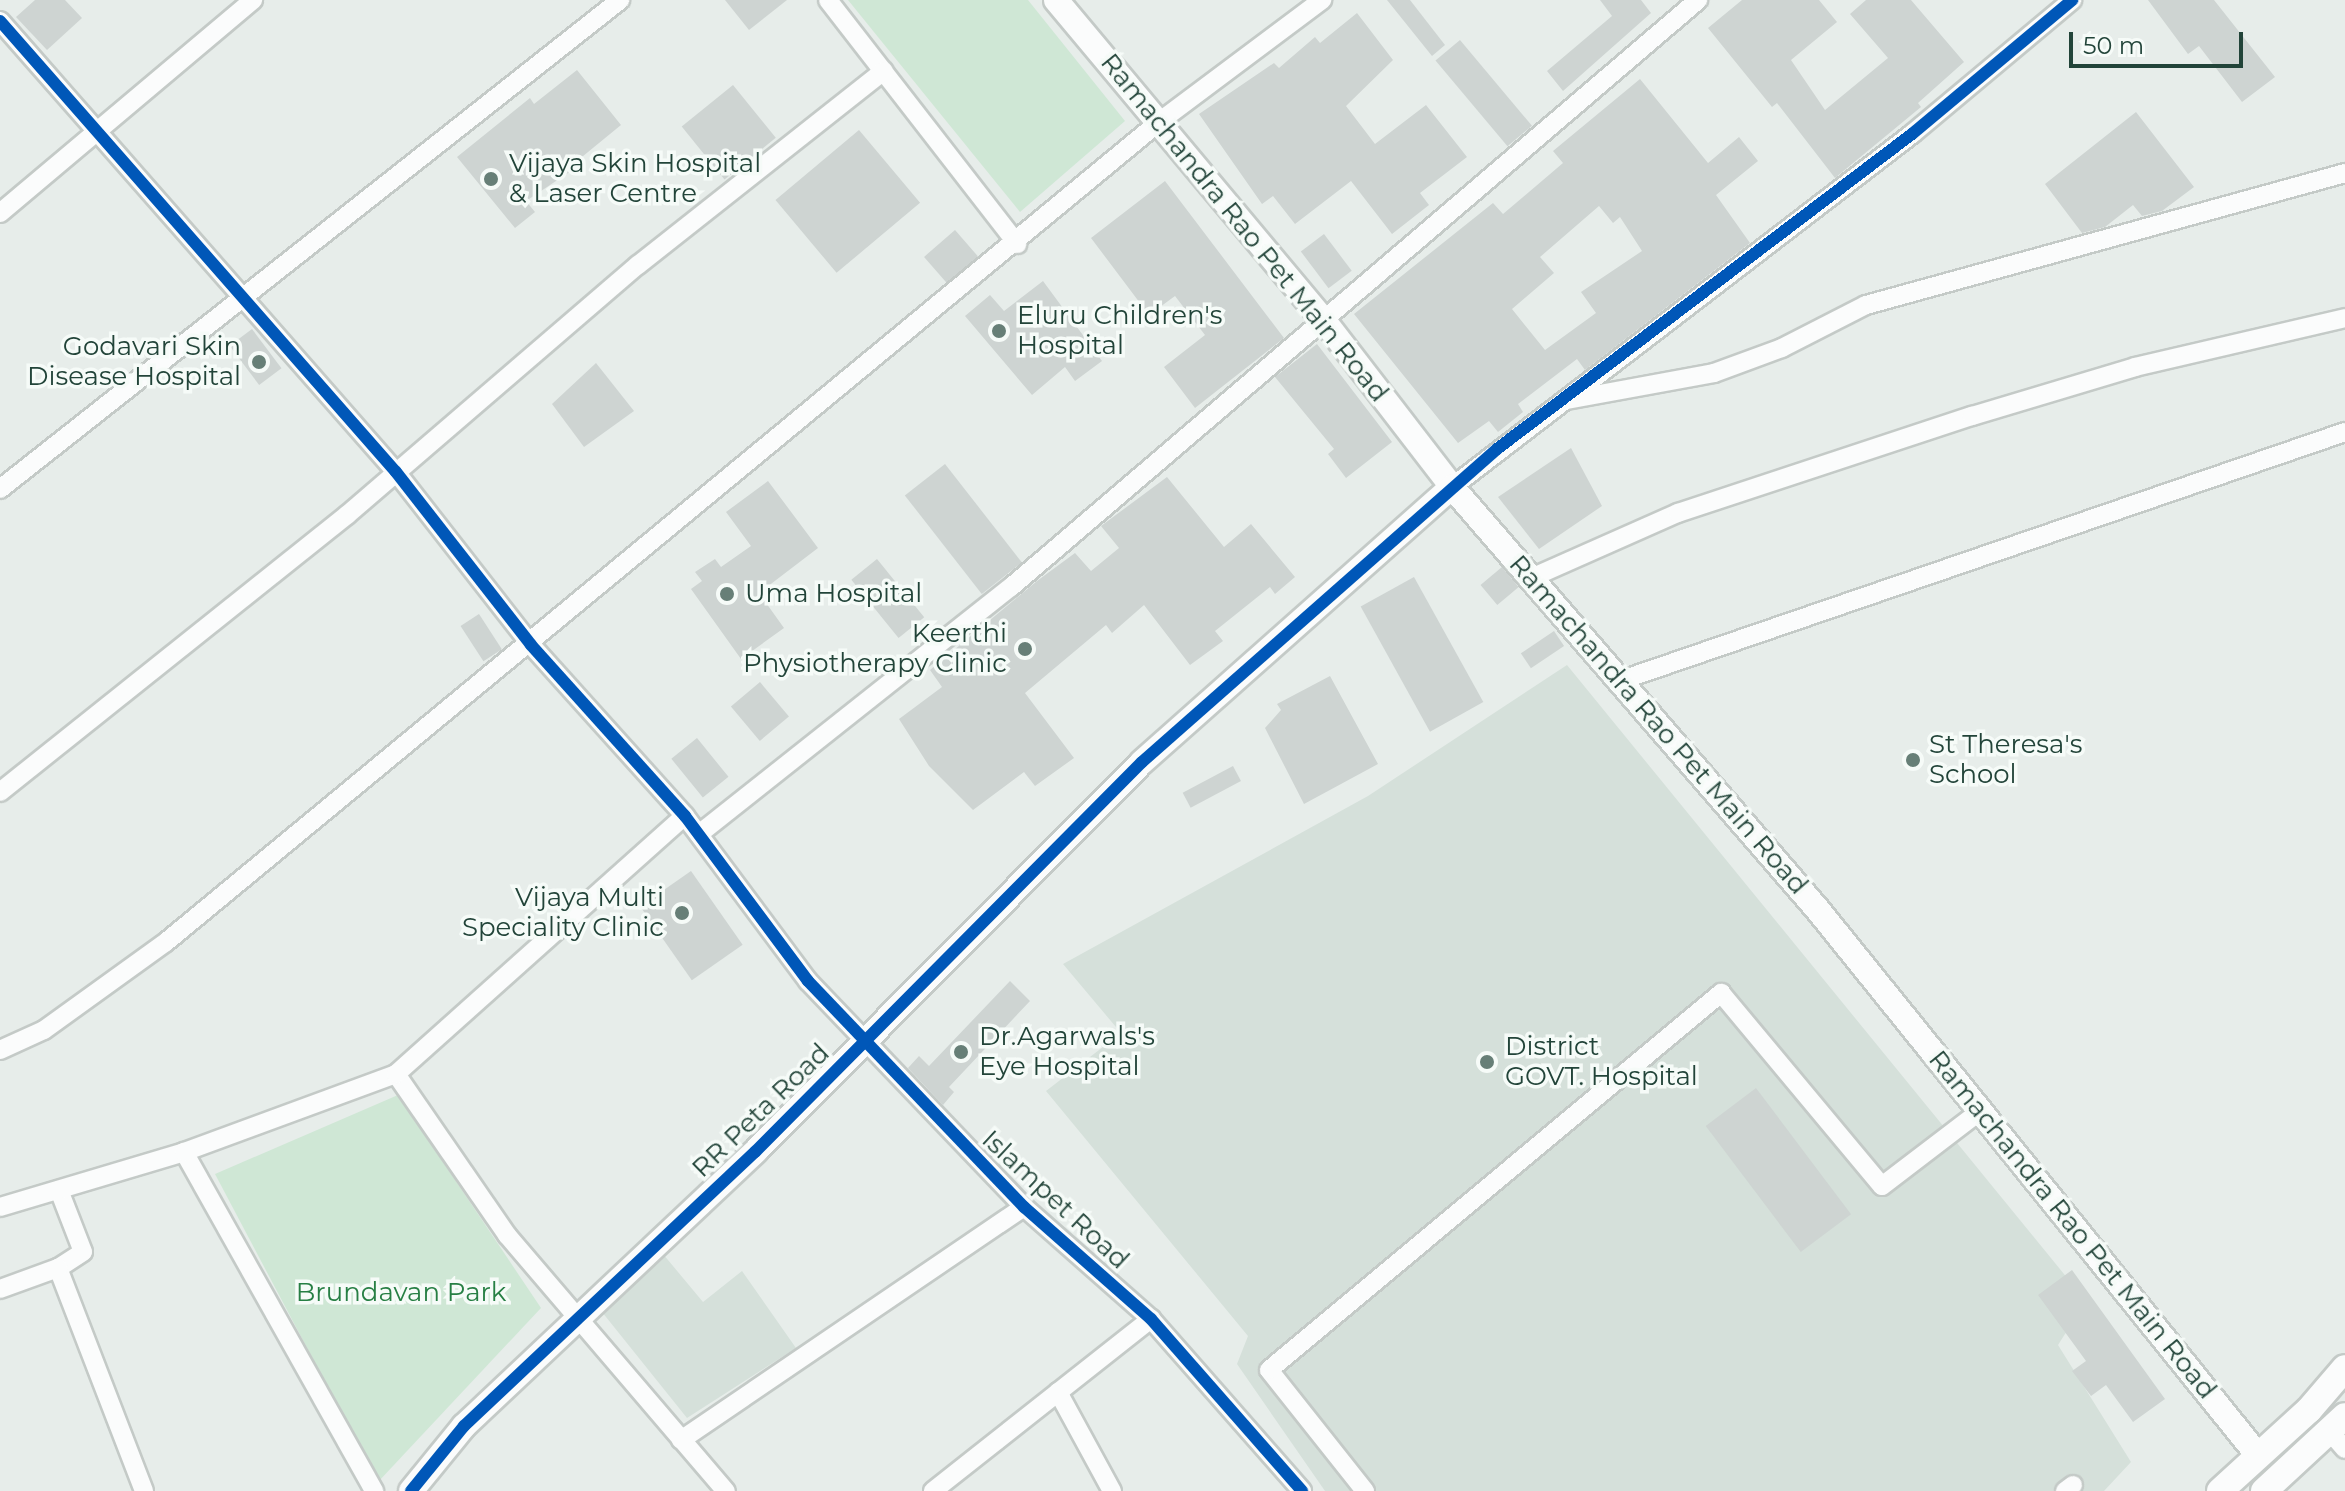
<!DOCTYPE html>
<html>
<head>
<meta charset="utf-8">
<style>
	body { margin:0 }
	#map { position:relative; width:2345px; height:1491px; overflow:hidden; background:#e7edea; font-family:Montserrat,sans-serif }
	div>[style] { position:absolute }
	.built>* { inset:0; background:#d5e0da }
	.green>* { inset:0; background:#cfe7d5 }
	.building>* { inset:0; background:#ced4d2; transform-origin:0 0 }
	.roads { filter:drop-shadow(2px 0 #c4cac7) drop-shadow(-2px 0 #c4cac7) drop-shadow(0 2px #c4cac7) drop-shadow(0 -2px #c4cac7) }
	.minor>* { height:18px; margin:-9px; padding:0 9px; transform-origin:9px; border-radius:9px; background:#fbfcfc }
	.tertiary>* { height:24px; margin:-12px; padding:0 12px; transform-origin:12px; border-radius:12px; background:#fbfcfc }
	.secondary>* { height:26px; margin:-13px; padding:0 13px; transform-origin:13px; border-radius:13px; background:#fbfcfc }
	.cycleway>* { height:12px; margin:-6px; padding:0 6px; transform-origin:6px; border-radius:6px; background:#0057b8 }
	.dots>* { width:22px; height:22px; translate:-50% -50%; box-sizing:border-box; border:4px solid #f6fbf8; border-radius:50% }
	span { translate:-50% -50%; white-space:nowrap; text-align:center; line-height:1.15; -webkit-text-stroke:7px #f6fbf8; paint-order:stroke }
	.poi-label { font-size:26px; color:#224439 }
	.left { translate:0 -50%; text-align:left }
	.right { translate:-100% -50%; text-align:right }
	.street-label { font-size:26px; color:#224439 }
	.park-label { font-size:26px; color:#277f44 }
	.scale { position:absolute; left:2069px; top:32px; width:174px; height:36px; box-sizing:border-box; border:4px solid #224439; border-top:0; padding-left:10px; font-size:24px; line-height:28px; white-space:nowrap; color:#224439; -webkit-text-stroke:6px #f6fbf8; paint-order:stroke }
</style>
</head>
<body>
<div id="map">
	<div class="built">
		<i style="clip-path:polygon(1567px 665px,2086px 1301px,2058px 1345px,2131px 1462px,2104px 1491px,1325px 1491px,1237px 1364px,1248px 1336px,1046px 1091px,1121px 1033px,1063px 964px,1368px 796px)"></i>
		<i style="clip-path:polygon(663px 1254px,703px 1302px,742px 1271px,796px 1348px,687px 1418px,602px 1312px)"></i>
	</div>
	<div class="green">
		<i style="clip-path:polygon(848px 0,1028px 0,1125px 121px,1020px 212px)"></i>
		<i style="clip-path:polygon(398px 1095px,541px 1308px,378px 1482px,215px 1174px)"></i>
	</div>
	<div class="building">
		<i style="clip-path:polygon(35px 0,65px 0,82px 18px,47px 50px,16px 17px)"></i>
		<i style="clip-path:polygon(725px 0,787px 0,749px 30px)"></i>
		<i style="clip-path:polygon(1387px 0,1410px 0,1445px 45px,1432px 56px)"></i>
		<i style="clip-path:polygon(1600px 0,1641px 0,1651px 13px,1563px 91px,1547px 71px,1612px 16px)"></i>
		<i style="clip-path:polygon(1742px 0,1819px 0,1837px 22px,1791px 60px,1825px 110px,1888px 58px,1850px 14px,1866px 0,1911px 0,1964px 62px,1918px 103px,1921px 107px,1835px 178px,1777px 103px,1772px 107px,1708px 28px)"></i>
		<i style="clip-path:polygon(2148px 0,2214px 0,2275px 77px,2242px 102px,2199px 46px,2188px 54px)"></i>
		<i style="clip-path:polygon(1357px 13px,1393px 60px,1346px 106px,1375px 144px,1426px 105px,1467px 157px,1420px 193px,1429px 205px,1392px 234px,1351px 181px,1295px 224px,1273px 196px,1262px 204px,1199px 114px,1274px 63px,1279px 68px,1315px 37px,1320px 43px)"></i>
		<i style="left:1460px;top:40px;width:112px;height:32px;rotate:50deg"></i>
		<i style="clip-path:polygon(577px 70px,621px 125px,577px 161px,580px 165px,526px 201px,535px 212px,515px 228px,457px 157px,530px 98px,534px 104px)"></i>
		<i style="clip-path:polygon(evenodd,1640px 79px,1708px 163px,1739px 137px,1758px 161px,1716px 195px,1750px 243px,1585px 370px,1577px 359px,1518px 404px,1523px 412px,1498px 432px,1489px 421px,1458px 443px,1354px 314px,1493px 203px,1503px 214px,1563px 163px,1553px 151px,1640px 79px,1599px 206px,1613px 223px,1620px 217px,1642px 251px,1581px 292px,1596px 313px,1545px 350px,1512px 309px,1554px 273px,1540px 257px,1599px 206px)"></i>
		<i style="left:733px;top:85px;width:68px;height:66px;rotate:51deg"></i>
		<i style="clip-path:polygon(2136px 112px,2194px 187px,2162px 211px,2142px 216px,2133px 205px,2105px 227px,2082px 233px,2045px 184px)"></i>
		<i style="left:859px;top:130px;width:95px;height:109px;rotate:50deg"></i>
		<i style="clip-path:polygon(1165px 181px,1284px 338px,1195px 408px,1164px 367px,1205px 335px,1175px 296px,1149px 315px,1091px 238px)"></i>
		<i style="left:955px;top:230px;width:35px;height:41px;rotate:49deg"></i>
		<i style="left:1324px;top:234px;width:46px;height:29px;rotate:53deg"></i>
		<i style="clip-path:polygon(1043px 281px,1102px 361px,1075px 381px,1065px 367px,1032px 395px,965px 316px,990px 295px,1004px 311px)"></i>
		<i style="left:252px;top:329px;width:49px;height:28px;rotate:53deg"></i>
		<i style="clip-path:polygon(1317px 344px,1392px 442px,1346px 478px,1328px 454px,1334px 449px,1275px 377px)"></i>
		<i style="clip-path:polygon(596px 363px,634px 411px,584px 447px,552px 404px)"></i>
		<i style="clip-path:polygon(1571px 448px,1602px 506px,1539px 549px,1498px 497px)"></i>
		<i style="left:945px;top:464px;width:125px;height:51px;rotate:52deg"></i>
		<i style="clip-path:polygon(1167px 477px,1224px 547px,1251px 524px,1295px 577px,1275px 594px,1270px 587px,1215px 631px,1223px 641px,1190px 665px,1144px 605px,1112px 633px,1106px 625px,1025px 693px,1074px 758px,1035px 786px,1024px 772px,973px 810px,929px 766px,899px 719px,942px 687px,930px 670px,1037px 581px,1075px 553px,1091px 571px,1119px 548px,1101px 526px)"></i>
		<i style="clip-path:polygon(768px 481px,818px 548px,759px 593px,784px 628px,741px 659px,691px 589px,702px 581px,695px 572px,715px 559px,721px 567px,751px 546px,726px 512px)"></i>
		<i style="left:877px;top:559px;width:75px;height:33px;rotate:51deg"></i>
		<i style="left:1502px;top:567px;width:26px;height:28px;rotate:50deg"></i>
		<i style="left:1414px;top:577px;width:143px;height:61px;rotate:61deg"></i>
		<i style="left:479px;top:614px;width:42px;height:22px;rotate:57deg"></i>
		<i style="left:1554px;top:631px;width:18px;height:40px;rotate:56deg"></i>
		<i style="clip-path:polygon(1330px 676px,1378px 764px,1304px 804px,1265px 728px,1281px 710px,1277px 704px)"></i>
		<i style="left:760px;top:682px;width:45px;height:38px;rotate:50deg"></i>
		<i style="left:697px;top:738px;width:50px;height:33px;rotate:51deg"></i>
		<i style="left:1233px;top:766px;width:17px;height:57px;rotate:62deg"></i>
		<i style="left:691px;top:871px;width:90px;height:62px;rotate:55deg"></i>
		<i style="clip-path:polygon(1010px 981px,1030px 1001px,949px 1087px,954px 1092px,943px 1105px,908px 1068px,919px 1056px,929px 1066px)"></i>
		<i style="left:1756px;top:1088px;width:158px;height:63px;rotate:53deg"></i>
		<i style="clip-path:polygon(2072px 1270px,2165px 1399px,2133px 1422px,2106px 1385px,2091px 1396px,2072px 1371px,2086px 1361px,2038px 1295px)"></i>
	</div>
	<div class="roads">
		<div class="minor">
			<i style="left:828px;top:0;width:309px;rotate:52.2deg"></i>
			<i style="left:0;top:21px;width:600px;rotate:48.72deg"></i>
			<i style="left:396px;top:472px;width:219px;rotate:52deg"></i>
			<i style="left:531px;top:645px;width:230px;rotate:48deg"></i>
			<i style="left:685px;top:816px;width:206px;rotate:53.3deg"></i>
			<i style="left:808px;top:981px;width:313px;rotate:46.3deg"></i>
			<i style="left:1024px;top:1207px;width:169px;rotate:41.4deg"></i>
			<i style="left:1151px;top:1319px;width:229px;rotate:48.7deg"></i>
			<i style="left:0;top:213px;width:331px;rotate:-40.1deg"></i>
			<i style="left:1567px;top:400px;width:149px;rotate:-10.4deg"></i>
			<i style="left:1714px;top:373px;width:72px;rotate:-20.2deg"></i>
			<i style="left:1782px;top:348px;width:94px;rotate:-27.1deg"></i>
			<i style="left:1866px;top:305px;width:497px;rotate:-15.4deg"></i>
			<i style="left:1452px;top:487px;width:580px;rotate:-37.5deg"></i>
			<i style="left:1912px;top:134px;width:209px;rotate:-39.9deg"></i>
			<i style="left:0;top:489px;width:790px;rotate:-38.26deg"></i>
			<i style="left:1531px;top:578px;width:161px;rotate:-23.9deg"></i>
			<i style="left:1678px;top:513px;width:310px;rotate:-18.3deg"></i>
			<i style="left:1972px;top:416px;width:170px;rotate:-16.7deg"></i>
			<i style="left:2135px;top:367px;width:216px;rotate:-13.1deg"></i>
			<i style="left:1619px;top:681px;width:768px;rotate:-18.93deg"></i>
			<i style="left:0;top:792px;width:444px;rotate:-38.6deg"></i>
			<i style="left:347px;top:515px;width:384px;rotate:-40.7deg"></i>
			<i style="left:638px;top:265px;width:313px;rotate:-38.3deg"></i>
			<i style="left:699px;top:834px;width:398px;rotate:-38.4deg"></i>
			<i style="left:1011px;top:587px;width:904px;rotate:-40.51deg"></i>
			<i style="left:0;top:1050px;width:48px;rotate:-24.4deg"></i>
			<i style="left:44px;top:1030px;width:150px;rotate:-35.8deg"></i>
			<i style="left:166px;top:942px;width:1288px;rotate:-39.55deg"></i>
			<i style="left:1159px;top:122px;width:204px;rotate:-36.8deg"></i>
			<i style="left:396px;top:1074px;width:196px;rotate:55.4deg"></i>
			<i style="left:507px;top:1235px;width:337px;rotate:49.5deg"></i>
			<i style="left:184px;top:1152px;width:389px;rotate:60.7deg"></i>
			<i style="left:59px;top:1190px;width:66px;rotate:68.8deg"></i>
			<i style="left:83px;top:1252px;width:30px;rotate:147deg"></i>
			<i style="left:58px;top:1268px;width:239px;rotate:68.9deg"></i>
			<i style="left:0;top:1207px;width:192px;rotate:-16.6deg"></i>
			<i style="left:184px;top:1152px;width:226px;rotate:-20.2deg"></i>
			<i style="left:396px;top:1074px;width:387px;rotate:-41.8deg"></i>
			<i style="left:0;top:1289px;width:62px;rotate:-19.9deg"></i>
			<i style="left:1058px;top:1392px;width:113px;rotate:61.4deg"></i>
			<i style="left:2331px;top:1433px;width:21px;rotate:49deg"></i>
			<i style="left:681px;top:1440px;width:415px;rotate:-34.2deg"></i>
			<i style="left:933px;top:1491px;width:278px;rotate:-38.3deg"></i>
			<i style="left:1365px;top:1491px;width:154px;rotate:-128.4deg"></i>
			<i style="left:1269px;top:1370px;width:589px;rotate:-39.83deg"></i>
			<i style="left:1721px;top:993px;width:251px;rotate:50.2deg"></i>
			<i style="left:1882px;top:1186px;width:123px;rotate:-37.4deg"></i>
			<i style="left:2065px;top:1491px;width:10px;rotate:-37deg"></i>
		</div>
		<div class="tertiary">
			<i style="left:1056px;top:0;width:415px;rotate:50.1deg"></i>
			<i style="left:1322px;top:318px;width:213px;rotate:52.4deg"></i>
			<i style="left:1452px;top:487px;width:559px;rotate:49.13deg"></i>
			<i style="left:1818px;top:910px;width:699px;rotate:51.1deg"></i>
			<i style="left:411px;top:1491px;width:84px;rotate:-50.8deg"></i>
			<i style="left:464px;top:1426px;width:400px;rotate:-43.3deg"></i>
			<i style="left:755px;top:1152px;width:549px;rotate:-45.22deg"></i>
			<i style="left:1142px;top:762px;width:414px;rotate:-41.6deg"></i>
		</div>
		<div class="secondary">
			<i style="left:2220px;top:1491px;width:120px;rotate:-42.3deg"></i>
			<i style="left:2309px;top:1410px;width:55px;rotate:-49.4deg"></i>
			<i style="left:2264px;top:1491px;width:110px;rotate:-42.8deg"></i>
		</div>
	</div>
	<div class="cycleway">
		<i style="left:0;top:21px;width:600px;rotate:48.72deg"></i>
		<i style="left:396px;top:472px;width:219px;rotate:52deg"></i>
		<i style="left:531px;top:645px;width:230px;rotate:48deg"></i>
		<i style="left:685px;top:816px;width:206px;rotate:53.3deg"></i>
		<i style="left:808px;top:981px;width:313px;rotate:46.3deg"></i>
		<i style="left:1024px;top:1207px;width:169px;rotate:41.4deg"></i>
		<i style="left:1151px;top:1319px;width:229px;rotate:48.7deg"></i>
		<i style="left:411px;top:1491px;width:84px;rotate:-50.8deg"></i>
		<i style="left:464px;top:1426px;width:400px;rotate:-43.3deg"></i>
		<i style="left:755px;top:1152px;width:549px;rotate:-45.22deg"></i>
		<i style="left:1142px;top:762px;width:473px;rotate:-41.4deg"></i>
		<i style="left:1497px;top:449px;width:521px;rotate:-37.2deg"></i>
		<i style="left:1912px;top:134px;width:209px;rotate:-39.9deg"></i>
	</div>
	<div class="dots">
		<i style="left:491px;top:179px;background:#677f77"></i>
		<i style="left:999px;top:331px;background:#677f77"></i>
		<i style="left:259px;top:362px;background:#677f77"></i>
		<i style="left:727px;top:594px;background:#677f77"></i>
		<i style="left:1025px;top:649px;background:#677f77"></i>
		<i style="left:1913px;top:760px;background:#677f77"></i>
		<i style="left:682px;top:913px;background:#677f77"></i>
		<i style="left:961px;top:1052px;background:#677f77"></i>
		<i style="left:1487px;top:1062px;background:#677f77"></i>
	</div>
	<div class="poi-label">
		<span class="left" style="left:509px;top:179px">Vijaya Skin Hospital<br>&amp; Laser Centre</span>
		<span class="left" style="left:1017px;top:331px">Eluru Children's<br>Hospital</span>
		<span class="right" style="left:241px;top:362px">Godavari Skin<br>Disease Hospital</span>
		<span class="left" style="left:745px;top:594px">Uma Hospital</span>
		<span class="right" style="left:1007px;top:649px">Keerthi<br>Physiotherapy Clinic</span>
		<span class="left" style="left:1929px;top:760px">St Theresa's<br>School</span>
		<span class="right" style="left:664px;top:913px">Vijaya Multi<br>Speciality Clinic</span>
		<span class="left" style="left:979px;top:1052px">Dr.Agarwals's<br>Eye Hospital</span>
		<span class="left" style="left:1505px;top:1062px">District<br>GOVT. Hospital</span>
	</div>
	<div class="street-label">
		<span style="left:1244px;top:228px;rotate:51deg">Ramachandra Rao Pet Main Road</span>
		<span style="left:1658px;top:725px;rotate:49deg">Ramachandra Rao Pet Main Road</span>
		<span style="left:761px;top:1111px;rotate:-44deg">RR Peta Road</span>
		<span style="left:1055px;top:1200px;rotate:43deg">Islampet Road</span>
		<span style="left:2072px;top:1225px;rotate:51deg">Ramachandra Rao Pet Main Road</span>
	</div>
	<div class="park-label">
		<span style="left:401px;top:1293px">Brundavan Park</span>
	</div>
	<div class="scale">50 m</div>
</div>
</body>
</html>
